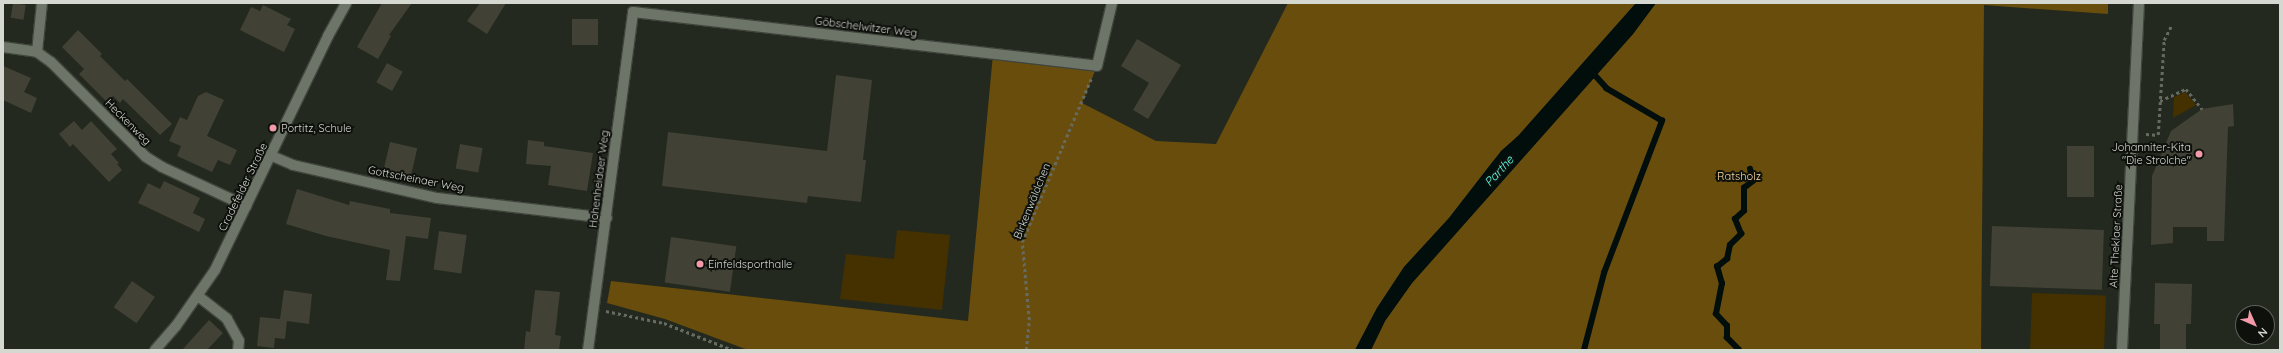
<!DOCTYPE html>
<html>
<head>
<meta charset="utf-8">
<style>
	body { margin:0 }
	#map { position:relative; width:2283px; height:353px; overflow:hidden; background:#23291e; font-family:Quicksand,sans-serif }
	div>[style] { position:absolute }
	.green>* { inset:0; background:#453000; transform-origin:0 0 }
	.forest>* { inset:0; background:#694d0c }
	.water>* { inset:0; background:#020e0c }
	.stream>* { height:5.5px; margin:-2.75px; padding:0 2.75px; transform-origin:2.75px; border-radius:2.75px; background:#020e0c }
	.building>* { inset:0; background:#414135; transform-origin:0 0 }
	.path>* { height:2.5px; margin-top:-1.25px; transform-origin:0; background:repeating-linear-gradient(90deg,#666b62 0 3px,transparent 0 6px) }
	.roads { filter:drop-shadow(1px 0 #40453c) drop-shadow(-1px 0 #40453c) drop-shadow(0 1px #40453c) drop-shadow(0 -1px #40453c) }
	.street>* { height:10px; margin:-5px; padding:0 5px; transform-origin:5px; border-radius:5px; background:#6d7468 }
	.dots>* { width:11px; height:11px; translate:-50% -50%; box-sizing:border-box; border:2px solid #0e100c; border-radius:50% }
	span { translate:-50% -50%; white-space:nowrap; text-align:center; line-height:1.15; -webkit-text-stroke:4px #0e100c; paint-order:stroke }
	.street-label { font-size:11px; color:#d4d8d1 }
	.poi-label { font-size:11px; color:#d4d8d1 }
	.left { translate:0 -50%; text-align:left }
	.right { translate:-100% -50%; text-align:right }
	.park-label { font-size:11px; color:#fbdba2 }
	.water-label { font-size:12px; color:#60fee7; font-style:italic }
	.frame { position:absolute; inset:0; border:4px solid #d4d8d1; pointer-events:none }
	.north { position:absolute; left:2235px; top:305px; width:40px; height:40px; box-sizing:border-box; background:#0e100c; border:1px solid #5d605b; border-radius:50%; rotate:135deg; font-size:11px; font-weight:700; line-height:16px; text-align:center; color:#d4d8d1 }
	.north::after { content:''; display:block; margin:auto; width:14px; height:18px; background:#f39aaa; clip-path:polygon(50% 0,100% 100%,50% 72%,0 100%) }
</style>
</head>
<body>
<div id="map">
	<div class="green">
		<i style="clip-path:polygon(2185px 92px,2196px 105px,2173px 118px,2174px 97px)"></i>
		<i style="clip-path:polygon(897px 230px,950px 235px,942px 310px,840px 299px,846px 254px,894px 259px)"></i>
		<i style="left:2032px;top:293px;width:74px;height:57px;rotate:2deg"></i>
	</div>
	<div class="forest">
		<i style="clip-path:polygon(1288px 3px,1636px 3px,1519px 135px,1494px 160px,1449px 218px,1404px 267px,1377px 308px,1355px 350px,748px 350px,665px 319px,607px 303px,611px 281px,968px 321px,993px 54px,1097px 66px,1082px 103px,1156px 141px,1216px 144px)"></i>
		<i style="clip-path:polygon(1656px 3px,2108px 3px,2108px 14px,1984px 5px,1981px 350px,1371px 350px,1385px 321px,1412px 283px,1633px 34px)"></i>
	</div>
	<div class="water">
		<i style="clip-path:polygon(1636px 3px,1656px 3px,1633px 34px,1412px 283px,1385px 321px,1371px 350px,1355px 350px,1377px 308px,1404px 267px,1449px 218px,1501px 151px,1519px 135px)"></i>
	</div>
	<div class="stream">
		<i style="left:1584px;top:350px;width:80px;rotate:-75.4deg"></i>
		<i style="left:1604px;top:273px;width:163px;rotate:-69.1deg"></i>
		<i style="left:1662px;top:121px;width:64px;rotate:-149.8deg"></i>
		<i style="left:1607px;top:89px;width:25px;rotate:-132deg"></i>
		<i style="left:1739px;top:350px;width:17px;rotate:-135deg"></i>
		<i style="left:1727px;top:338px;width:12px;rotate:-90deg"></i>
		<i style="left:1727px;top:326px;width:16px;rotate:-133deg"></i>
		<i style="left:1716px;top:314px;width:31px;rotate:-79deg"></i>
		<i style="left:1722px;top:284px;width:18px;rotate:-106deg"></i>
		<i style="left:1717px;top:267px;width:13px;rotate:-39deg"></i>
		<i style="left:1727px;top:259px;width:14px;rotate:-78deg"></i>
		<i style="left:1730px;top:245px;width:16px;rotate:-45deg"></i>
		<i style="left:1741px;top:234px;width:16px;rotate:-112deg"></i>
		<i style="left:1735px;top:219px;width:12px;rotate:-42deg"></i>
		<i style="left:1744px;top:211px;width:23px;rotate:-90deg"></i>
		<i style="left:1744px;top:188px;width:11px;rotate:-38deg"></i>
		<i style="left:1753px;top:181px;width:12px;rotate:-104deg"></i>
	</div>
	<div class="building">
		<i style="left:13px;top:3px;width:13px;height:15px;rotate:9deg"></i>
		<i style="clip-path:polygon(382px 3px,412px 3px,389px 35px,391px 36px,378px 59px,357px 47px)"></i>
		<i style="clip-path:polygon(480px 3px,506px 3px,487px 34px,467px 21px)"></i>
		<i style="clip-path:polygon(263px 5px,291px 19px,287px 25px,295px 29px,284px 52px,240px 30px,251px 7px,260px 11px)"></i>
		<i style="left:572px;top:19px;width:26px;height:26px"></i>
		<i style="clip-path:polygon(78px 30px,102px 54px,100px 56px,125px 81px,127px 79px,172px 124px,160px 135px,123px 99px,120px 103px,113px 96px,107px 102px,79px 74px,84px 69px,62px 47px)"></i>
		<i style="clip-path:polygon(1137px 39px,1181px 65px,1148px 119px,1133px 110px,1149px 83px,1121px 66px)"></i>
		<i style="left:387px;top:63px;width:18px;height:22px;rotate:29deg"></i>
		<i style="clip-path:polygon(3px 66px,31px 78px,24px 92px,37px 98px,31px 113px,3px 100px)"></i>
		<i style="clip-path:polygon(836px 75px,872px 80px,863px 160px,866px 160px,861px 202px,808px 196px,807px 203px,662px 186px,668px 132px,827px 151px)"></i>
		<i style="clip-path:polygon(206px 92px,224px 100px,207px 136px,237px 150px,230px 165px,218px 160px,212px 172px,177px 156px,181px 146px,169px 141px,180px 117px,187px 120px,198px 96px)"></i>
		<i style="clip-path:polygon(2233px 104px,2234px 126px,2228px 127px,2224px 241px,2207px 241px,2207px 227px,2173px 227px,2173px 243px,2151px 245px,2152px 176px,2171px 131px,2202px 109px)"></i>
		<i style="clip-path:polygon(74px 121px,82px 130px,91px 121px,117px 149px,111px 154px,119px 163px,117px 164px,122px 170px,109px 182px,73px 144px,70px 147px,59px 134px)"></i>
		<i style="clip-path:polygon(528px 140px,544px 142px,544px 146px,593px 153px,587px 191px,548px 185px,551px 166px,526px 164px)"></i>
		<i style="left:390px;top:142px;width:28px;height:29px;rotate:13deg"></i>
		<i style="left:460px;top:144px;width:23px;height:25px;rotate:10deg"></i>
		<i style="left:2067px;top:146px;width:27px;height:51px"></i>
		<i style="clip-path:polygon(164px 181px,200px 198px,193px 213px,205px 219px,199px 232px,138px 203px,148px 183px,160px 189px)"></i>
		<i style="clip-path:polygon(297px 189px,349px 205px,350px 201px,390px 209px,390px 213px,431px 218px,428px 239px,406px 236px,400px 281px,386px 280px,390px 250px,326px 236px,286px 224px)"></i>
		<i style="left:1992px;top:226px;width:112px;height:60px;rotate:2deg"></i>
		<i style="left:439px;top:231px;width:28px;height:39px;rotate:8deg"></i>
		<i style="left:671px;top:237px;width:66px;height:46px;rotate:8deg"></i>
		<i style="left:132px;top:281px;width:28px;height:32px;rotate:35deg"></i>
		<i style="clip-path:polygon(2155px 283px,2192px 284px,2191px 324px,2186px 324px,2186px 350px,2160px 350px,2160px 324px,2154px 324px)"></i>
		<i style="clip-path:polygon(284px 290px,312px 294px,309px 324px,287px 321px,285px 339px,275px 338px,274px 348px,257px 346px,260px 317px,280px 319px)"></i>
		<i style="clip-path:polygon(535px 290px,560px 292px,555px 335px,561px 336px,559px 350px,524px 350px,526px 331px,530px 332px)"></i>
		<i style="clip-path:polygon(209px 320px,223px 333px,207px 350px,182px 350px)"></i>
	</div>
	<div class="path">
		<i style="left:2160px;top:101px;width:29px;rotate:-25deg"></i>
		<i style="left:2186px;top:89px;width:26px;rotate:51deg"></i>
		<i style="left:2146px;top:134px;width:12px;rotate:5deg"></i>
		<i style="left:2158px;top:135px;width:95px;rotate:-86.4deg"></i>
		<i style="left:2164px;top:40px;width:16px;rotate:-63deg"></i>
		<i style="left:606px;top:311px;width:59px;rotate:11.7deg"></i>
		<i style="left:664px;top:323px;width:74px;rotate:21.4deg"></i>
		<i style="left:1026px;top:350px;width:30px;rotate:-84deg"></i>
		<i style="left:1029px;top:320px;width:78px;rotate:-95.1deg"></i>
		<i style="left:1022px;top:242px;width:177px;rotate:-67.1deg"></i>
	</div>
	<div class="roads">
		<div class="street">
			<i style="left:3px;top:47px;width:34px;rotate:8deg"></i>
			<i style="left:37px;top:52px;width:17px;rotate:36deg"></i>
			<i style="left:51px;top:62px;width:134px;rotate:45deg"></i>
			<i style="left:146px;top:157px;width:19px;rotate:32deg"></i>
			<i style="left:162px;top:167px;width:93px;rotate:24.9deg"></i>
			<i style="left:37px;top:52px;width:49px;rotate:-84.2deg"></i>
			<i style="left:272px;top:156px;width:23px;rotate:23deg"></i>
			<i style="left:293px;top:165px;width:148px;rotate:12.9deg"></i>
			<i style="left:437px;top:198px;width:171px;rotate:6.7deg"></i>
			<i style="left:198px;top:296px;width:37px;rotate:38deg"></i>
			<i style="left:227px;top:319px;width:25px;rotate:61deg"></i>
			<i style="left:239px;top:341px;width:9px;rotate:96deg"></i>
			<i style="left:155px;top:350px;width:32px;rotate:-49deg"></i>
			<i style="left:176px;top:326px;width:68px;rotate:-55.1deg"></i>
			<i style="left:215px;top:270px;width:260px;rotate:-64.2deg"></i>
			<i style="left:328px;top:36px;width:38px;rotate:-61deg"></i>
			<i style="left:588px;top:350px;width:341px;rotate:-82.4deg"></i>
			<i style="left:633px;top:12px;width:467px;rotate:6.6deg"></i>
			<i style="left:1097px;top:66px;width:65px;rotate:-76.6deg"></i>
			<i style="left:2122px;top:350px;width:347px;rotate:-87.2deg"></i>
		</div>
	</div>
	<div class="dots">
		<i style="left:273px;top:128px;background:#f39aaa"></i>
		<i style="left:2199px;top:154px;background:#f39aaa"></i>
		<i style="left:700px;top:264px;background:#f39aaa"></i>
	</div>
	<div class="street-label">
		<span style="left:866px;top:27px;rotate:7deg">Göbschelwitzer Weg</span>
		<span style="left:128px;top:122px;rotate:45deg">Heckenweg</span>
		<span style="left:416px;top:179px;rotate:11deg">Gottscheinaer Weg</span>
		<span style="left:599px;top:179px;rotate:-83deg">Hohenheidaer Weg</span>
		<span style="left:243px;top:187px;rotate:-64deg">Cradefelder Straße</span>
		<span style="left:1032px;top:201px;rotate:-68deg">Birkenwäldchen</span>
		<span style="left:2116px;top:236px;rotate:-87deg">Alte Theklaer Straße</span>
	</div>
	<div class="poi-label">
		<span class="left" style="left:281px;top:128px">Portitz, Schule</span>
		<span class="right" style="left:2191px;top:154px">Johanniter-Kita<br>"Die Strolche"</span>
		<span class="left" style="left:708px;top:264px">Einfeldsporthalle</span>
	</div>
	<div class="park-label">
		<span style="left:1739px;top:176px">Ratsholz</span>
	</div>
	<div class="water-label">
		<span style="left:1499px;top:171px;rotate:-48deg">Parthe</span>
	</div>
	<div class="frame"></div>
	<div class="north">N</div>
</div>
</body>
</html>
